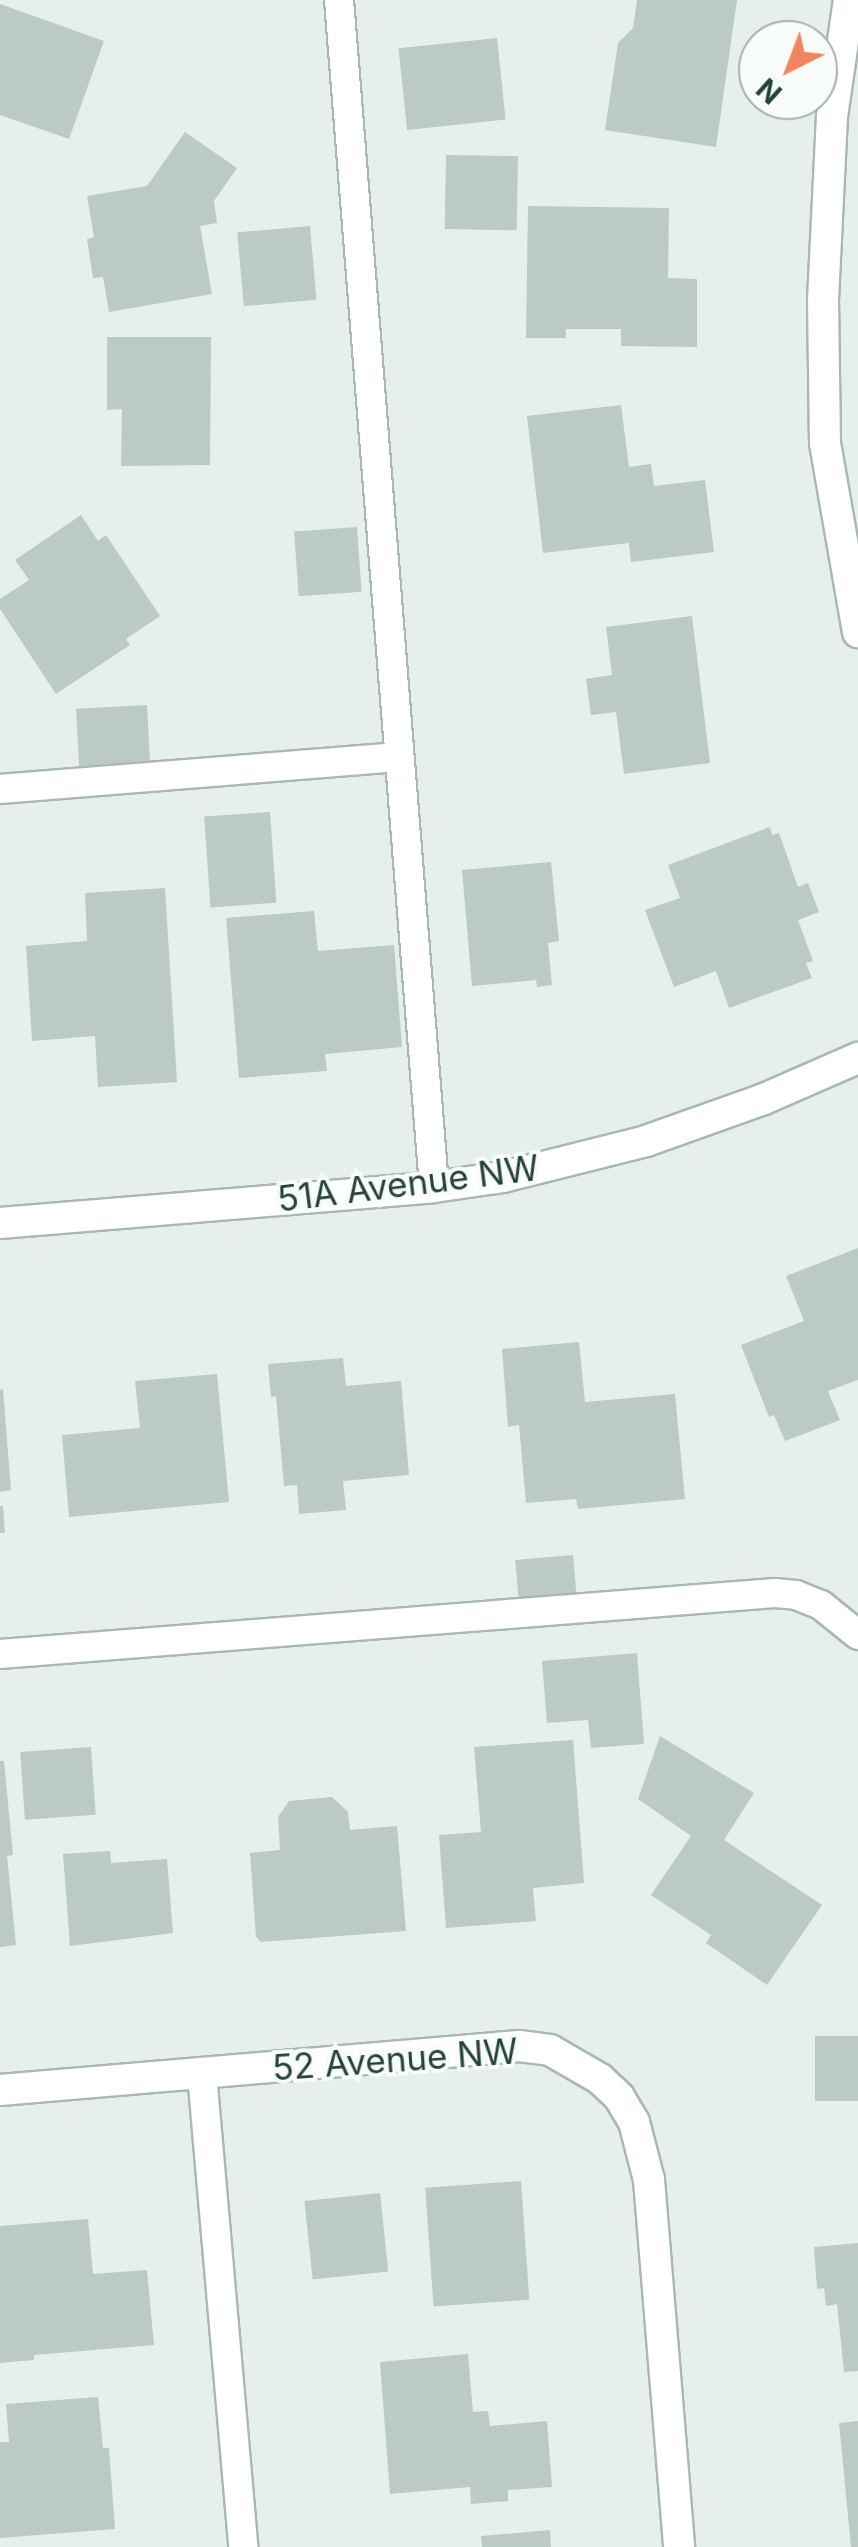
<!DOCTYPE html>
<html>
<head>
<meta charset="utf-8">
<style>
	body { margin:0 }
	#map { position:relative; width:858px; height:2547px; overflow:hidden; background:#e6efeb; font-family:Inter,sans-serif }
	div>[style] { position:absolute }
	.building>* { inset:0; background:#bbcac4; transform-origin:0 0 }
	.roads { filter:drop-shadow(2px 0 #a8b8b2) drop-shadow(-2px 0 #a8b8b2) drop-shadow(0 2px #a8b8b2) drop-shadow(0 -2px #a8b8b2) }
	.service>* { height:28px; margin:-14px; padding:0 14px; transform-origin:14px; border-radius:14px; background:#fff }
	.minor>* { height:30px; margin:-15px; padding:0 15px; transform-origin:15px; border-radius:15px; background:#fff }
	span { translate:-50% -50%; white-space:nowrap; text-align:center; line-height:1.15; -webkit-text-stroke:8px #f7fbf9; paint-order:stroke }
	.street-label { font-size:35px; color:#24423a }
	.north { position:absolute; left:738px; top:20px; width:100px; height:100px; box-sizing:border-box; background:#f7fbf9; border:2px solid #a3b1ad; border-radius:50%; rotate:222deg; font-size:28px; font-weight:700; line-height:40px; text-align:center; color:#24423a }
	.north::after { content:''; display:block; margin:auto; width:35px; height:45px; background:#f4845f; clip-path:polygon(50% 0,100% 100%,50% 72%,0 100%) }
</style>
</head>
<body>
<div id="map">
	<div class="building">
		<i style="clip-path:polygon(637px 0,737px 0,716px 147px,605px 130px,618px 43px,633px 28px)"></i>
		<i style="clip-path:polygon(0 4px,104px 41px,69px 139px,0 115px)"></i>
		<i style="left:497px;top:38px;width:82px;height:99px;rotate:84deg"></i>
		<i style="clip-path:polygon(185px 132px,237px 168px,214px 201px,217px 223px,200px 226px,212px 294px,109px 312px,103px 277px,93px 278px,87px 239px,94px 237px,87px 196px,147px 186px)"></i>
		<i style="left:446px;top:155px;width:72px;height:74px;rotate:1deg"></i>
		<i style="clip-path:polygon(528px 206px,669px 208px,668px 278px,697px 279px,697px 347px,621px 346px,621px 329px,566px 329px,566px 338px,526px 338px)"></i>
		<i style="left:310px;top:226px;width:74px;height:73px;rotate:85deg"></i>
		<i style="clip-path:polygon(107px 337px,211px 337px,210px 465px,121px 466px,122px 409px,107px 410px)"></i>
		<i style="clip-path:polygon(621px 405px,629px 467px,651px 464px,654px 486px,705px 480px,714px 552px,631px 562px,629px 543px,543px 553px,527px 416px)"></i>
		<i style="clip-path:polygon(81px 515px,98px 541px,106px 535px,160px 616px,126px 639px,130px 645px,56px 694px,0 609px,0 599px,29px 580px,15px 560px)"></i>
		<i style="left:357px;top:527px;width:65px;height:63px;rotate:86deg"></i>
		<i style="clip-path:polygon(692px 616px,710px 763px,624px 774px,616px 712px,591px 715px,586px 679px,612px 675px,606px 627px)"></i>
		<i style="left:147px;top:705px;width:63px;height:71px;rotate:87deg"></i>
		<i style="left:270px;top:812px;width:91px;height:66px;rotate:86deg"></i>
		<i style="clip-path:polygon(770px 827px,772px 835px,779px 833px,798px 887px,808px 883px,819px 912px,798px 920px,813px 961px,806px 963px,812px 978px,729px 1008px,716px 971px,674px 987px,645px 910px,680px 898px,668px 865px)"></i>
		<i style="clip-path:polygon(551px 862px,559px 941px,548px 943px,552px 985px,537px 987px,536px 980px,472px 986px,462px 870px)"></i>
		<i style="clip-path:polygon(165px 888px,177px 1082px,98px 1087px,95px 1036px,32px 1041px,26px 946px,87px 941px,85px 893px)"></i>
		<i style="clip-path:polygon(314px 911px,318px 951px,394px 945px,402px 1047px,325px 1054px,327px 1071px,239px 1078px,226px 918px)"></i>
		<i style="clip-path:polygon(858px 1248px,858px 1380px,828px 1391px,840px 1420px,785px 1441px,774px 1415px,769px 1417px,741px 1345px,804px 1321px,786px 1276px)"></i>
		<i style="clip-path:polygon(579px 1342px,585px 1402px,675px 1394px,685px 1499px,578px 1509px,576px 1499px,526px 1503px,519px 1425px,508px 1427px,502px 1349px)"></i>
		<i style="clip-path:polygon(343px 1358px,346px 1386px,401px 1381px,409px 1475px,343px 1481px,346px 1510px,299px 1514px,297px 1485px,284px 1486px,276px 1396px,271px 1397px,268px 1364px)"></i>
		<i style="clip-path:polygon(217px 1374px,229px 1502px,69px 1517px,62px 1435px,140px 1428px,135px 1381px)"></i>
		<i style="clip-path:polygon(3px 1389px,11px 1490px,0 1492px,0 1390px)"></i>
		<i style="clip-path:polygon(0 1506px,3px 1506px,5px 1533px,0 1533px)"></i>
		<i style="left:573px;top:1555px;width:46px;height:58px;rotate:85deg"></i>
		<i style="clip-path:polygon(637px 1653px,644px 1744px,591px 1748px,588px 1720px,547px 1723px,542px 1661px)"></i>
		<i style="clip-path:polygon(660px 1736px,754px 1793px,724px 1840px,822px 1905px,767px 1985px,706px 1943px,711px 1935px,651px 1895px,691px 1836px,638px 1799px)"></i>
		<i style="clip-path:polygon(573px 1740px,584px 1883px,533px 1888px,536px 1921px,446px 1928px,439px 1835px,481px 1832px,474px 1747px)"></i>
		<i style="left:91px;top:1747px;width:68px;height:71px;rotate:86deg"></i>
		<i style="clip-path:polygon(0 1761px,4px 1761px,13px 1855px,7px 1856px,16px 1945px,0 1947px)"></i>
		<i style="clip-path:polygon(332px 1797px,348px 1812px,350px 1830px,397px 1826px,406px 1931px,261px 1942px,256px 1937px,250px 1853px,280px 1850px,278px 1817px,289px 1801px)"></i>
		<i style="clip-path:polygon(110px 1851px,111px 1863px,167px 1859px,173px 1933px,70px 1946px,63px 1854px)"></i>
		<i style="left:858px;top:2036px;width:65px;height:43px;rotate:90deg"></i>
		<i style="left:521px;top:2181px;width:119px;height:96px;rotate:86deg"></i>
		<i style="left:380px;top:2193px;width:79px;height:76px;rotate:84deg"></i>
		<i style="clip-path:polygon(88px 2219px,93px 2274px,147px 2270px,154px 2345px,34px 2355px,34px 2360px,0 2363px,0 2226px)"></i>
		<i style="clip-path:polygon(858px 2243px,858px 2371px,844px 2372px,837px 2304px,826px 2306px,824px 2288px,817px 2289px,814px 2247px)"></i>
		<i style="clip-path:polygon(468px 2354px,473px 2412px,488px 2411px,490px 2426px,547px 2421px,552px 2487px,508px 2490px,508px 2501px,471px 2504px,470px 2487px,390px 2494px,380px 2362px)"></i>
		<i style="clip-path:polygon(98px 2397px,103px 2448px,109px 2448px,115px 2529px,0 2538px,0 2442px,9px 2442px,6px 2404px)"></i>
		<i style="clip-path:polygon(858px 2421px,858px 2547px,851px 2547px,839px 2423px)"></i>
		<i style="clip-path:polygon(550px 2530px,551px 2547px,482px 2547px,481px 2536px)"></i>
	</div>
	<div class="roads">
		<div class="service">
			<i style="left:339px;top:0;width:1191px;rotate:85.42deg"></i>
			<i style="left:0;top:789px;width:398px;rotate:-4.6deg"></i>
			<i style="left:0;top:1654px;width:777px;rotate:-4.5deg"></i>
			<i style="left:775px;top:1593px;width:21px;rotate:5deg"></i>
			<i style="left:796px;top:1595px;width:27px;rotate:22deg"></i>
			<i style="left:821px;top:1605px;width:48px;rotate:39deg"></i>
			<i style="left:202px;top:2074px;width:475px;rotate:85deg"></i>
		</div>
		<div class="minor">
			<i style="left:849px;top:0;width:117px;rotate:98.3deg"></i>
			<i style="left:832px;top:116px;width:184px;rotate:92.8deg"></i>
			<i style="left:823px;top:300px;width:143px;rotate:89.2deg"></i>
			<i style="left:825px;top:443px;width:192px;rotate:80.1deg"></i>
			<i style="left:0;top:1223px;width:435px;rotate:-4.7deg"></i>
			<i style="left:434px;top:1187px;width:70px;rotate:-8.2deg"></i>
			<i style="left:503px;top:1177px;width:147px;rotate:-14.1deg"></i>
			<i style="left:646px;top:1141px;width:125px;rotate:-19.6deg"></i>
			<i style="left:764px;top:1099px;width:103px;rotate:-23.6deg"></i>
			<i style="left:0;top:2090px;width:521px;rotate:-4.85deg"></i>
			<i style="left:519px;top:2046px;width:31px;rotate:7deg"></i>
			<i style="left:550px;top:2050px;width:58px;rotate:30.1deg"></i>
			<i style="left:600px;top:2079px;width:26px;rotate:43deg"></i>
			<i style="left:619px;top:2097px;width:29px;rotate:59deg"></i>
			<i style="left:634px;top:2122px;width:60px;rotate:75.5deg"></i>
			<i style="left:649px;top:2180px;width:368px;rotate:85.3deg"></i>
		</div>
	</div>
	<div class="street-label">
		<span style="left:408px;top:1183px;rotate:-7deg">51A Avenue NW</span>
		<span style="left:395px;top:2059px;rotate:-4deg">52 Avenue NW</span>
	</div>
	<div class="north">N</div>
</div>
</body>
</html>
